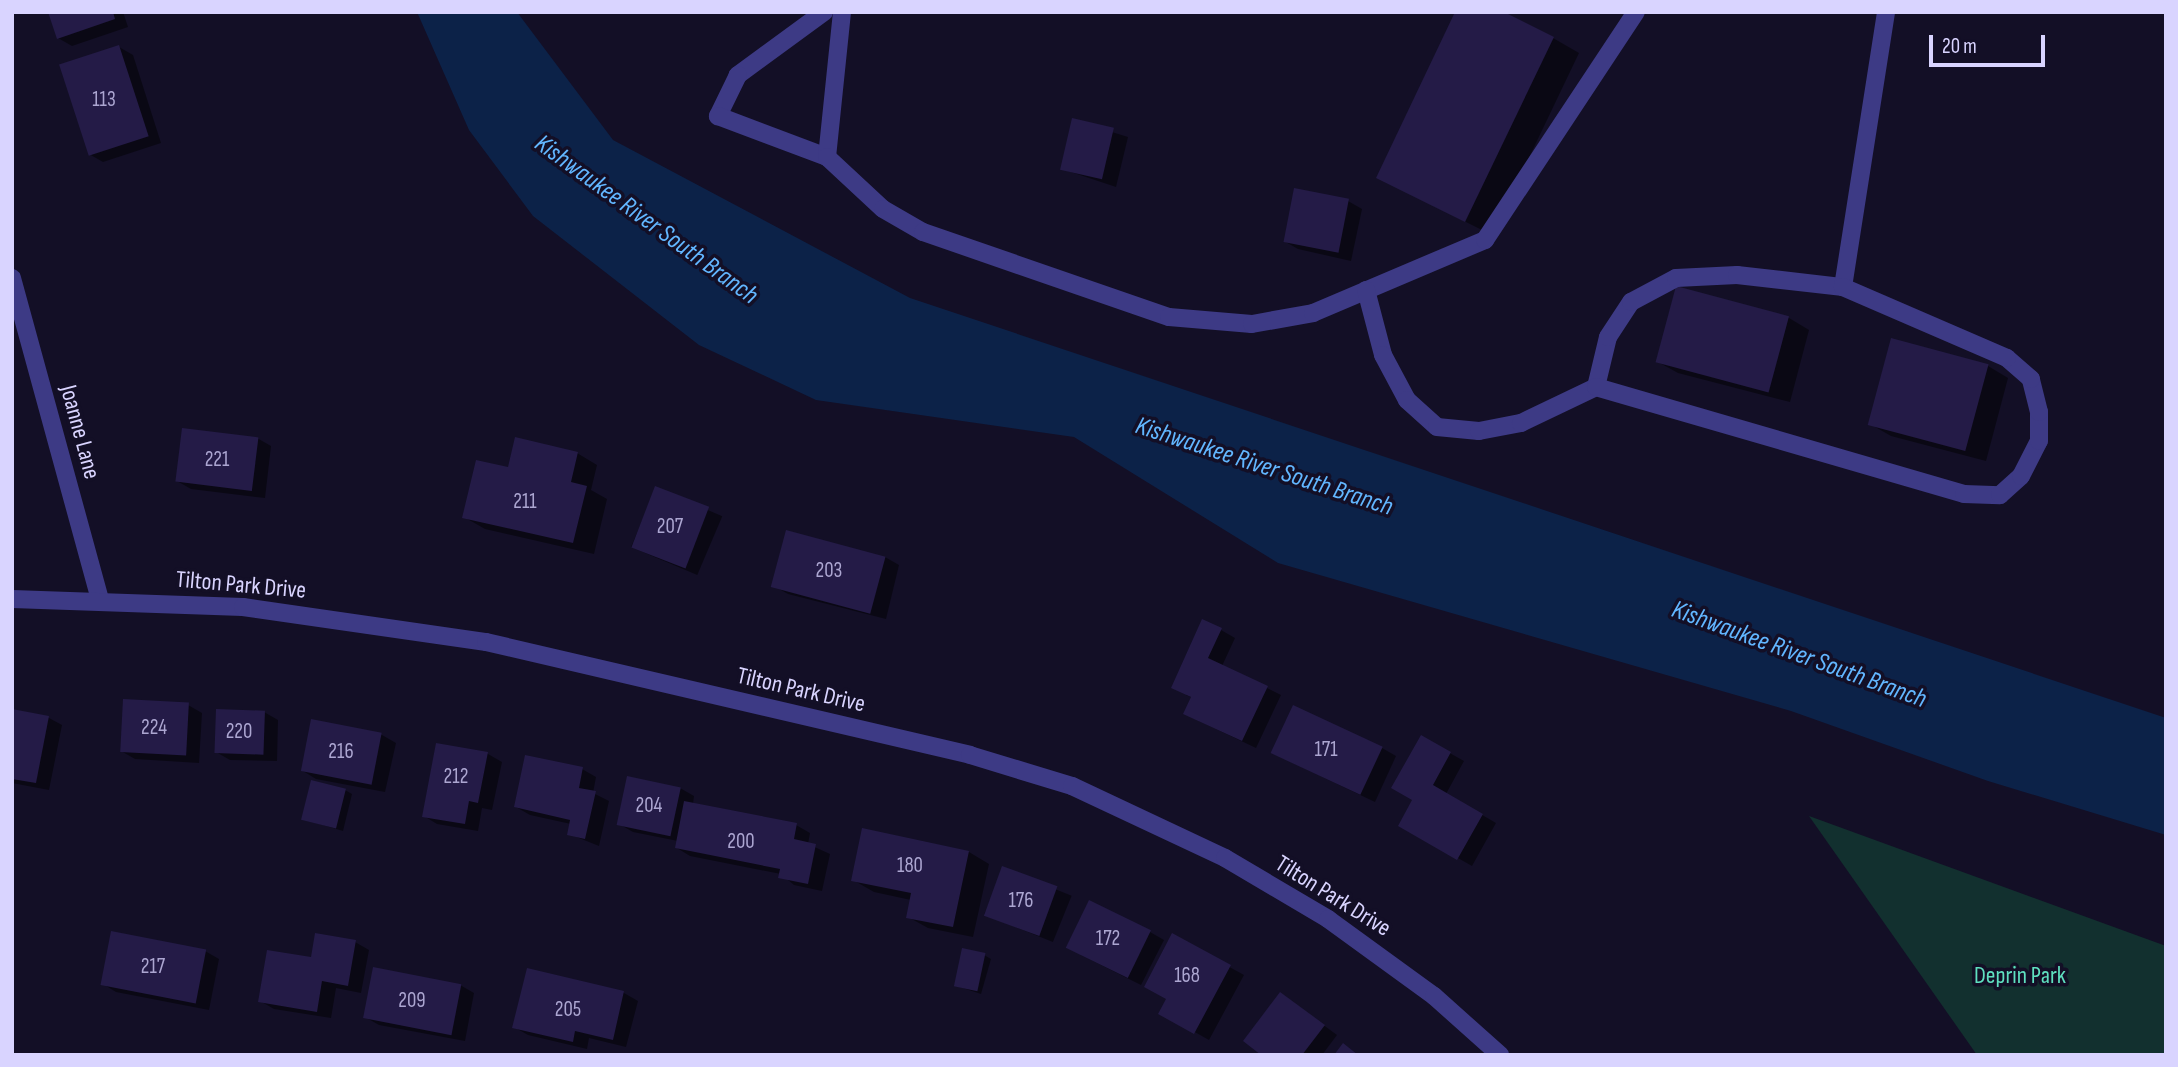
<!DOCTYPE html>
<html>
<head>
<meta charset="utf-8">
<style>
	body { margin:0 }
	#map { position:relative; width:2178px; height:1067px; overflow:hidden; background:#130f26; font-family:"Sofia Sans Condensed",sans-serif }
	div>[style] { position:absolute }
	.green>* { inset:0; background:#12302f }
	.water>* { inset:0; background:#0c2248 }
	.shadow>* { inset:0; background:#0007; transform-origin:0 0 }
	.building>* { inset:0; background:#241b47; transform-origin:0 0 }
	.service>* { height:18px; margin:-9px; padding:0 9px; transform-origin:9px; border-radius:9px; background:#3d3a85 }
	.minor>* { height:18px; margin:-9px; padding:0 9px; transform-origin:9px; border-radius:9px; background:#3d3a85 }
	span { translate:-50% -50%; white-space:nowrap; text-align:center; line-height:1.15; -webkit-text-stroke:7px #130f26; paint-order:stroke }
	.number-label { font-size:21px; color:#aca6d1 }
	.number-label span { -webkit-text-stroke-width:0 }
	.street-label { font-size:24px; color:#d9d4ff }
	.park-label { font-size:24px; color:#5fe0c0 }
	.water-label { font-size:26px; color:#62b6ff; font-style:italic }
	.frame { position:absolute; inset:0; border:14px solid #d9d4ff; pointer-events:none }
	.scale { position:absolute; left:1929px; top:35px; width:116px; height:32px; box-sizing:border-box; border:4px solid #d9d4ff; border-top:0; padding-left:9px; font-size:21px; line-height:24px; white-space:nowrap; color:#d9d4ff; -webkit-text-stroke:5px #130f26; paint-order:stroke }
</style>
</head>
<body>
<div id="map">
	<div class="green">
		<i style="clip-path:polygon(1809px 816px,2166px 946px,2166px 1055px,1977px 1055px)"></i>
	</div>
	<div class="water">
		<i style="clip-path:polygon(417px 12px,517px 12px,613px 140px,910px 298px,2166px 718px,2166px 835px,1988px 781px,1791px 711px,1278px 563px,1074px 437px,816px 400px,699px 345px,533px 216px,469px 130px)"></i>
	</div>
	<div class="shadow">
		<i style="clip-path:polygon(50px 12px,123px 12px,128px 27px,72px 46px,58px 38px)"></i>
		<i style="clip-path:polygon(1553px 38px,1579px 53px,1492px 235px,1378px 178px)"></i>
		<i style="clip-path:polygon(119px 47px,133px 55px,161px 143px,103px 162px,89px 154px)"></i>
		<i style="clip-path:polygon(1073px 120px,1128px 137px,1116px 187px,1062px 169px)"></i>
		<i style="clip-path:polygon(1348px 201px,1362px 209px,1351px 261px,1298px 249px,1284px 241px)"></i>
		<i style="clip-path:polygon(1677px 288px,1789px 318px,1809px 330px,1790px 402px,1678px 373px,1658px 362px)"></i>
		<i style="clip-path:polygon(1988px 366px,2008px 378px,1986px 461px,1891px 436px,1870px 424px)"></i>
		<i style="clip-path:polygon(257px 438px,271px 446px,265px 498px,191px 489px,177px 481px)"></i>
		<i style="clip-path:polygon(577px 453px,597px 465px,591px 490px,607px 499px,594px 554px,485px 529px,464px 517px)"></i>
		<i style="left:656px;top:488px;width:72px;height:64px;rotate:23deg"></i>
		<i style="clip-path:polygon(885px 557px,899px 565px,886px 619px,788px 594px,774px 586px)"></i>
		<i style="clip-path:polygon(1221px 630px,1235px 638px,1222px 666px,1281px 695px,1256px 748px,1199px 721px,1193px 698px,1186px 695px)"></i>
		<i style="clip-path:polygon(188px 705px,202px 713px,199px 763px,135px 759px,121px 751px)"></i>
		<i style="clip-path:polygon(12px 710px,49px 718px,62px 725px,49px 790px,12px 783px)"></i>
		<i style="clip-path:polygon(264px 712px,278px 720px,277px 761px,230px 760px,216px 752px)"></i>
		<i style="clip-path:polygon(312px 721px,382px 735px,396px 743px,385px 792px,316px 779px,303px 771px)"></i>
		<i style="clip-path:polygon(1421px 737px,1464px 761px,1446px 794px,1496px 823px,1472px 866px,1400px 825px,1414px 800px)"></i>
		<i style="clip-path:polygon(437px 745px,488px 754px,502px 762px,492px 810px,482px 808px,478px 831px,437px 824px,424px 816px)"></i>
		<i style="clip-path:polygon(1382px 748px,1396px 756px,1375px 802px,1272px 753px)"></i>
		<i style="clip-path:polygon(582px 769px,596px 777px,593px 793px,609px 801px,599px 846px,569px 834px,571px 824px,530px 815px,516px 807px)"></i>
		<i style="clip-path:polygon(680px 788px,694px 796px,693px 804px,796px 825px,810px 833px,808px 844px,830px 854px,822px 891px,794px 885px,781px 874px,690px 856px,677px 848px,678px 841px,633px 832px,619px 824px)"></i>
		<i style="clip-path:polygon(345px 790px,352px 794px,343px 831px,303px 819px)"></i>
		<i style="clip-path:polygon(969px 852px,989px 864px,973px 937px,928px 928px,908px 917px,911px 900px,874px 892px,853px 880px)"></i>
		<i style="left:1003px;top:868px;width:74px;height:50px;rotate:22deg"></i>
		<i style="clip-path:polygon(1150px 932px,1164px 940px,1141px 985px,1081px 955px)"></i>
		<i style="clip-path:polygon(1173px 936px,1244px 975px,1209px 1040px,1161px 1013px,1168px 999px)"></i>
		<i style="clip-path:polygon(355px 942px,369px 950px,361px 993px,336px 988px,331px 1018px,274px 1009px,260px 1001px,312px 959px)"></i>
		<i style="clip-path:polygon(205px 951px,219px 959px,209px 1010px,116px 992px,103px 984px)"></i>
		<i style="clip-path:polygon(984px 955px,991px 959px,981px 994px,954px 985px)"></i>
		<i style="clip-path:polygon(528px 970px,624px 993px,638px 1001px,626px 1047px,589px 1038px,587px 1049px,528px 1035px,514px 1027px)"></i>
		<i style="clip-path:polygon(460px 985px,474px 993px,465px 1041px,379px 1025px,365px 1017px)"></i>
		<i style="clip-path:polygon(1281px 994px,1337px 1035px,1322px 1055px,1264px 1055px)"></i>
	</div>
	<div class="building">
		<i style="clip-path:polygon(48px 12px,113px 12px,115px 19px,57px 39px)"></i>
		<i style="clip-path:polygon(1455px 12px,1504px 12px,1554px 37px,1465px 222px,1376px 178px)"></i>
		<i style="left:119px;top:45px;width:96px;height:63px;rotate:72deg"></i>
		<i style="left:1072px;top:118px;width:43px;height:53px;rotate:13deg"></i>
		<i style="left:1294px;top:188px;width:56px;height:55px;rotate:11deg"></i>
		<i style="left:1676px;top:286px;width:117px;height:79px;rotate:15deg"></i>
		<i style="left:1891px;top:338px;width:101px;height:90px;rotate:15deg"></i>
		<i style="left:182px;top:428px;width:77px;height:54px;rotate:7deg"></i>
		<i style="clip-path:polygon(515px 437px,578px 452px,571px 482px,587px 486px,573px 543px,462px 518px,476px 460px,508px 467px)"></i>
		<i style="left:655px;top:486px;width:58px;height:66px;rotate:21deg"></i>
		<i style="left:786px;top:530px;width:103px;height:59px;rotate:15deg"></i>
		<i style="clip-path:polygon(1202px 619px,1222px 628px,1208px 658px,1268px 686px,1242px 741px,1183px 714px,1191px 697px,1171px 688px)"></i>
		<i style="left:123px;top:699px;width:66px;height:53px;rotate:3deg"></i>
		<i style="left:1293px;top:705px;width:99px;height:53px;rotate:25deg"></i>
		<i style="clip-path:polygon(12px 709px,49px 716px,36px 783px,12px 779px)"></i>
		<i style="left:216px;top:709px;width:49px;height:44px;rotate:2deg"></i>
		<i style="left:311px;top:719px;width:72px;height:53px;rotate:11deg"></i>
		<i style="clip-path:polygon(1421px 735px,1451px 752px,1433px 785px,1483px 814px,1457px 860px,1398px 826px,1412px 800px,1391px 788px)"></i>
		<i style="clip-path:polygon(436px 743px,488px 752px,478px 803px,469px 801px,465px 824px,422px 817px)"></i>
		<i style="clip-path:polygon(525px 755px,583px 767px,579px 788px,596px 791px,585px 839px,567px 835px,570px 820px,514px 807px)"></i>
		<i style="left:627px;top:776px;width:55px;height:50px;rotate:12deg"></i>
		<i style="left:311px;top:780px;width:36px;height:41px;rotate:14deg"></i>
		<i style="clip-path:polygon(684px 801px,797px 823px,794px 839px,816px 844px,808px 884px,778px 878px,780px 869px,675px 848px)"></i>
		<i style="clip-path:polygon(862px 828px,969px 851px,953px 927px,906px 918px,911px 893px,851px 881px)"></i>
		<i style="left:1002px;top:866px;width:59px;height:53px;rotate:20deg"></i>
		<i style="left:1089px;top:900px;width:69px;height:53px;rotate:26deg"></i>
		<i style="left:111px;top:931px;width:97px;height:55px;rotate:11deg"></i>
		<i style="clip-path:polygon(315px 933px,356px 940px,348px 986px,322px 981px,317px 1012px,258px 1002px,267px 950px,311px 957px)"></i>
		<i style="clip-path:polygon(1172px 933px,1231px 965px,1194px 1034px,1158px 1014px,1166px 999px,1144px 987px)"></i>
		<i style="left:962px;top:948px;width:24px;height:39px;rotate:12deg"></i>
		<i style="left:373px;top:967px;width:90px;height:52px;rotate:11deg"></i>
		<i style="clip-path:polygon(527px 968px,624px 991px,613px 1040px,575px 1031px,573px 1042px,512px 1028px)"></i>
		<i style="clip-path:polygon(1280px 992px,1325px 1025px,1302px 1055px,1261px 1055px,1243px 1041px)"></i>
		<i style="clip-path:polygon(1343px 1043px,1358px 1055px,1334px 1055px)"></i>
	</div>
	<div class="service">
		<i style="left:824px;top:12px;width:107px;rotate:143.8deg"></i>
		<i style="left:738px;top:75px;width:46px;rotate:116deg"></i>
		<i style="left:718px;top:116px;width:116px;rotate:20.6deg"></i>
		<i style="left:842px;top:12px;width:146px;rotate:95.9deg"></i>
		<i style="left:827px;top:157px;width:76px;rotate:42.9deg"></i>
		<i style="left:883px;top:209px;width:46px;rotate:29.9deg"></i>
		<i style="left:923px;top:232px;width:260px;rotate:19.1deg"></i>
		<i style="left:1169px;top:317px;width:83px;rotate:4.8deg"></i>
		<i style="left:1252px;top:324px;width:62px;rotate:-10.2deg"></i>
		<i style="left:1313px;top:313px;width:187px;rotate:-23deg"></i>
		<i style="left:1485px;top:240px;width:273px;rotate:-56.5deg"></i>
		<i style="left:1366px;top:290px;width:67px;rotate:75.3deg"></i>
		<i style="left:1383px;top:355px;width:51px;rotate:61.9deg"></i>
		<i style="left:1407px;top:400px;width:40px;rotate:42deg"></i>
		<i style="left:1437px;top:427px;width:42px;rotate:5.4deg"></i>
		<i style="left:1479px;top:431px;width:43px;rotate:-10.8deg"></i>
		<i style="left:1521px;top:423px;width:83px;rotate:-25.6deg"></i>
		<i style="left:1596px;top:387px;width:51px;rotate:-76.5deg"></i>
		<i style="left:1608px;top:337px;width:42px;rotate:-56.7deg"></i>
		<i style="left:1631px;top:302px;width:51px;rotate:-28.1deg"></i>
		<i style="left:1676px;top:278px;width:61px;rotate:-2.8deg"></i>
		<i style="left:1737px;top:275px;width:107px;rotate:6.5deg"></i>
		<i style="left:1843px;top:287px;width:278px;rotate:-81.1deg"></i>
		<i style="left:1596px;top:387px;width:383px;rotate:16.2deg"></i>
		<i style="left:1964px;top:494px;width:36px;rotate:2deg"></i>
		<i style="left:2000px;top:495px;width:28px;rotate:-42deg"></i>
		<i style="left:2021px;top:476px;width:39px;rotate:-63deg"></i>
		<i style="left:2039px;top:441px;width:29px;rotate:-90deg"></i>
		<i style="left:2039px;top:412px;width:34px;rotate:-104deg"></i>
		<i style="left:2031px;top:379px;width:32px;rotate:-139deg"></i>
		<i style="left:2007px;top:358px;width:179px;rotate:-156.6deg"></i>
	</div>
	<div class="minor">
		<i style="left:12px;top:278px;width:334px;rotate:74.7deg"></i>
		<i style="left:12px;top:599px;width:231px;rotate:2deg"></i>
		<i style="left:243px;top:607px;width:246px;rotate:8.2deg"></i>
		<i style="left:486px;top:642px;width:497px;rotate:13.1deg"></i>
		<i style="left:970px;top:755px;width:107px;rotate:16.9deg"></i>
		<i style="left:1072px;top:786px;width:169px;rotate:25.2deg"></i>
		<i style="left:1225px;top:858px;width:120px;rotate:30.6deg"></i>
		<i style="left:1328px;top:919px;width:131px;rotate:36deg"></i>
		<i style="left:1434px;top:996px;width:89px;rotate:41.8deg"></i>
	</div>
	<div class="number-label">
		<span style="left:104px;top:100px">113</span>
		<span style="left:217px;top:460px">221</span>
		<span style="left:525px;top:502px">211</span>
		<span style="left:670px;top:527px">207</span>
		<span style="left:829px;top:571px">203</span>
		<span style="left:154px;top:728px">224</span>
		<span style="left:239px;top:732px">220</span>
		<span style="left:1326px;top:750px">171</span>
		<span style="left:341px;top:752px">216</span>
		<span style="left:456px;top:777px">212</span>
		<span style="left:649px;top:806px">204</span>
		<span style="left:741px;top:842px">200</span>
		<span style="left:910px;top:866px">180</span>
		<span style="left:1021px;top:901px">176</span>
		<span style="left:1108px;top:939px">172</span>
		<span style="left:153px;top:967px">217</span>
		<span style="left:1187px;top:976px">168</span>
		<span style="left:412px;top:1001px">209</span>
		<span style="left:568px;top:1010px">205</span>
	</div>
	<div class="street-label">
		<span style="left:80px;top:432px;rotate:75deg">Joanne Lane</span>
		<span style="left:241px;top:585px;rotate:5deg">Tilton Park Drive</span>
		<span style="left:801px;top:690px;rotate:13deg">Tilton Park Drive</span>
		<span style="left:1333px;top:896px;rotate:32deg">Tilton Park Drive</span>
	</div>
	<div class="park-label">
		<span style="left:2020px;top:976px">Deprin Park</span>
	</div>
	<div class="water-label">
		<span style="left:646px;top:220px;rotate:36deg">Kishwaukee River South Branch</span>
		<span style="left:1264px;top:467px;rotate:18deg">Kishwaukee River South Branch</span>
		<span style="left:1799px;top:655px;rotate:20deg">Kishwaukee River South Branch</span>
	</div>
	<div class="frame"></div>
	<div class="scale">20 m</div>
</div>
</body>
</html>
